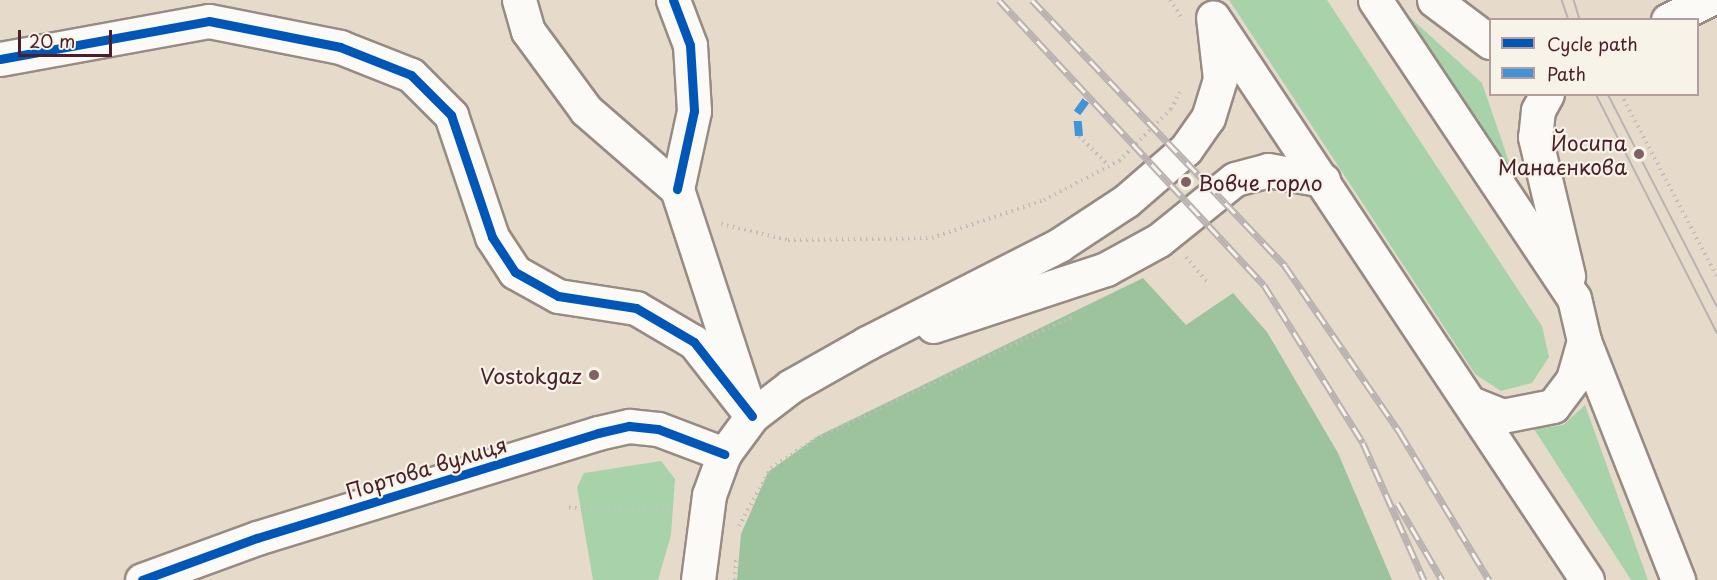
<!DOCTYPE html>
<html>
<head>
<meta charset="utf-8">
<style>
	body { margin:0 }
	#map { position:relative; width:1717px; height:580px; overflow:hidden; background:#e6dbca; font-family:"Playpen Sans",sans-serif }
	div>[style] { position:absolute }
	.green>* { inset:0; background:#a8d2aa }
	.forest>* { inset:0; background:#9cc39e }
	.path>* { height:4px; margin-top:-2px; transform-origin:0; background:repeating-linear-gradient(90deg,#c2bcba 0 1.5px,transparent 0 6px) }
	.roads { filter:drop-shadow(2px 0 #978b84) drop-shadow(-2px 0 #978b84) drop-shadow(0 2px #978b84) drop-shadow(0 -2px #978b84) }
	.minor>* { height:33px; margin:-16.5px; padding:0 16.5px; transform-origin:16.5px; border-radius:16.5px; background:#fbfaf7 }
	.major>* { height:33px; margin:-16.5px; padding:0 16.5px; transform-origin:16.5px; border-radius:16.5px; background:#fbfaf7 }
	.tram>* { height:1.5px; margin:-0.75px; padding:0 0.75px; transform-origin:0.75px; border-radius:0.75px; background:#b9b2b1 }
	.rail>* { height:7px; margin-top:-3.5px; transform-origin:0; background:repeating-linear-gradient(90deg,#f7f3e8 0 14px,#b9b2b1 0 28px); box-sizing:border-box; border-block:2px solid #b9b2b1 }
	.quiet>* { height:8px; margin-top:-4px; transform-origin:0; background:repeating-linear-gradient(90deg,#4194d7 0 15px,transparent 0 23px) }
	.cycleway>* { height:9px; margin:-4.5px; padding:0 4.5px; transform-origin:4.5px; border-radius:4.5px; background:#0057b8 }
	.dots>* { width:16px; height:16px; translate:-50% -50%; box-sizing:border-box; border:3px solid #f7f3e8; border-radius:50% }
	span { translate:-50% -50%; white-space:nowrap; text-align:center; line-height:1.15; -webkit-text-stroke:4.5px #f7f3e8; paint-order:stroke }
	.poi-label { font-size:21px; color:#4a1f2b }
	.right { translate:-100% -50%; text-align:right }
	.left { translate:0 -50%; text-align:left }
	.street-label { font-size:21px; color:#4a1f2b }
	.legend { position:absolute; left:1489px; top:18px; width:210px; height:78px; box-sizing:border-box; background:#f7f3e8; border:2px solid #b29e9c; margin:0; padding:8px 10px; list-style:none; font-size:18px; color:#4a1f2b }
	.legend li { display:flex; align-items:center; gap:12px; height:30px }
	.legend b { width:30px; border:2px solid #b29e9c }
	.scale { position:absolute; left:18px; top:30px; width:94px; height:27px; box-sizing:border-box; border:3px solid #4a1f2b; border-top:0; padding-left:8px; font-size:18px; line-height:21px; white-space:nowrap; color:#4a1f2b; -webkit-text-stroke:4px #f7f3e8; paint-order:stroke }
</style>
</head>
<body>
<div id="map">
	<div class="green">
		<i style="clip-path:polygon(1229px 0,1327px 0,1542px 326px,1549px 357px,1532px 383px,1501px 391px,1475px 374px)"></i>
		<i style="clip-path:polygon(1392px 1px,1482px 83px,1519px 191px)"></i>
		<i style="clip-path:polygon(1585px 405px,1648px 580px,1631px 580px,1534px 429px,1563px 425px)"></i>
		<i style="clip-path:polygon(661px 461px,675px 479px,671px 535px,658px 580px,593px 580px,577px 487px,584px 473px)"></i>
	</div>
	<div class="forest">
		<i style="clip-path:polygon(1143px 278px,1186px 325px,1233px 293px,1267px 332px,1338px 453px,1392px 580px,737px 580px,741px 534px,768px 472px,818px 436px)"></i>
	</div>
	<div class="path">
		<i style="left:1170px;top:0;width:20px;rotate:57deg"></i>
		<i style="left:1621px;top:94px;width:207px;rotate:62.3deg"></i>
		<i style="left:1079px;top:136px;width:42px;rotate:45deg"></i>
		<i style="left:721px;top:224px;width:69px;rotate:13.4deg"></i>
		<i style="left:788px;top:240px;width:144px;rotate:-0.8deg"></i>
		<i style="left:932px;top:238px;width:118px;rotate:-18.7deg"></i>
		<i style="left:1044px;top:200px;width:85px;rotate:-27.5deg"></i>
		<i style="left:1119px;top:161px;width:74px;rotate:-45deg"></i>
		<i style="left:1171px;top:109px;width:19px;rotate:-62deg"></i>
		<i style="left:1186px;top:257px;width:35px;rotate:50deg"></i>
		<i style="left:569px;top:508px;width:107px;rotate:0.5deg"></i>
		<i style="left:739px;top:526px;width:66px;rotate:-61.1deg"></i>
		<i style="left:771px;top:468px;width:53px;rotate:-33.4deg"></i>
		<i style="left:815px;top:439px;width:284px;rotate:-25.4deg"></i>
		<i style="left:735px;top:580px;width:20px;rotate:-87deg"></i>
	</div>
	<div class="roads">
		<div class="minor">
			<i style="left:519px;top:0;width:32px;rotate:74deg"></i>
			<i style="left:528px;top:31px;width:98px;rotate:53.7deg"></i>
			<i style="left:586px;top:110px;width:121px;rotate:41deg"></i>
			<i style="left:677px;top:189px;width:216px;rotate:71.9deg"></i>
			<i style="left:673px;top:0;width:48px;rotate:69.3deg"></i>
			<i style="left:690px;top:45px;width:66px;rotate:86.5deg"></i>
			<i style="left:694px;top:111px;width:80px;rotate:102.3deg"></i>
			<i style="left:1668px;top:20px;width:45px;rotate:-26.6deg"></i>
			<i style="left:0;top:59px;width:212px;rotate:-10.3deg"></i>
			<i style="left:209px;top:21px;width:134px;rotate:11.2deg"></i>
			<i style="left:340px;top:47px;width:76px;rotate:21.5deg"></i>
			<i style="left:411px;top:75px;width:57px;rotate:45deg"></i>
			<i style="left:451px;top:115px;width:129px;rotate:71.4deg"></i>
			<i style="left:492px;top:237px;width:42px;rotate:56.7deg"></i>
			<i style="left:515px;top:272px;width:49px;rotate:29.2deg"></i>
			<i style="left:558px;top:296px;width:79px;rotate:8.7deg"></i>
			<i style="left:636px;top:308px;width:67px;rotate:30.4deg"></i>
			<i style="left:694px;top:342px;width:94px;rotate:51.9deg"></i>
			<i style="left:142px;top:580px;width:122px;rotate:-20.1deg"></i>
			<i style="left:257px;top:538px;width:357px;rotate:-17.1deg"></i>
			<i style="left:598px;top:433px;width:32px;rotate:-13deg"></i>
			<i style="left:629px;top:426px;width:29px;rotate:6deg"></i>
			<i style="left:658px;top:429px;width:71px;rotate:20.7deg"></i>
		</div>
		<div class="major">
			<i style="left:1375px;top:0;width:358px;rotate:56.3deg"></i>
			<i style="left:1574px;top:298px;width:44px;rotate:76.9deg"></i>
			<i style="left:1584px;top:341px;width:257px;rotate:68.5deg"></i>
			<i style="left:1434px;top:0;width:70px;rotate:36.9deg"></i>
			<i style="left:1216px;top:22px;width:670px;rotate:56.38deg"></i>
			<i style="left:1547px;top:94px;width:18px;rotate:119deg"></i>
			<i style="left:1538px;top:110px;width:27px;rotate:96deg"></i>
			<i style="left:1535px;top:137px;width:143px;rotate:76.6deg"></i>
			<i style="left:933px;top:326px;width:182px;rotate:-18.2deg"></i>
			<i style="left:1106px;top:269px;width:60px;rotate:-28.7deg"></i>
			<i style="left:1159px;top:240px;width:97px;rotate:-38.8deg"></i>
			<i style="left:1235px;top:179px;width:34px;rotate:-15deg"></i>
			<i style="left:1268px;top:170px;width:56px;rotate:10.3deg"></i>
			<i style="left:1473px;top:404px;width:31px;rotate:22deg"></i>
			<i style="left:1502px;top:416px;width:52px;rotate:-11.1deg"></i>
			<i style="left:1553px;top:406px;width:34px;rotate:-53deg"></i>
			<i style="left:1573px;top:379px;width:40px;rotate:-74deg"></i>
			<i style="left:698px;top:580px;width:86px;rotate:-82.6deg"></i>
			<i style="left:709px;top:495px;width:44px;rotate:-69.9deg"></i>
			<i style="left:724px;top:454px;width:47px;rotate:-53.6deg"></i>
			<i style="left:752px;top:416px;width:49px;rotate:-37.6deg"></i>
			<i style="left:791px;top:386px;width:87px;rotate:-29.5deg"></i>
			<i style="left:867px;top:343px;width:216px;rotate:-27deg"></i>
			<i style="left:1059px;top:245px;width:80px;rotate:-33.3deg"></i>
			<i style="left:1126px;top:201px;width:79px;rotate:-40.9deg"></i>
			<i style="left:1186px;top:149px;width:38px;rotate:-55deg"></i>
			<i style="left:1208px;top:118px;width:41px;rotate:-72.9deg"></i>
			<i style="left:1220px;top:79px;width:62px;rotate:-96.4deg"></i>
		</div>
	</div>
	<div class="tram">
		<i style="left:1562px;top:0;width:21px;rotate:71deg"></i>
		<i style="left:1574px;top:0;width:21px;rotate:73deg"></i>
		<i style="left:1596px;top:94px;width:268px;rotate:63.1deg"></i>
		<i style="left:1608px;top:94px;width:238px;rotate:62.8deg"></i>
	</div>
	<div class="rail">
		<i style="left:999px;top:0;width:389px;rotate:47.1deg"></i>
		<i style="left:1264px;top:285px;width:186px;rotate:57.9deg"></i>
		<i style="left:1363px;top:443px;width:150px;rotate:66deg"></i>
		<i style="left:1032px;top:0;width:367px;rotate:46.4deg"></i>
		<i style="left:1285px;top:266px;width:203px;rotate:55.4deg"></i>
		<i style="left:1400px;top:433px;width:172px;rotate:58.8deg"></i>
		<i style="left:1397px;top:503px;width:89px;rotate:59.7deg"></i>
	</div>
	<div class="quiet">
		<i style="left:1079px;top:136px;width:23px;rotate:-95deg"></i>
		<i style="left:1077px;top:113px;width:22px;rotate:-54deg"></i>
	</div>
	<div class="cycleway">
		<i style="left:673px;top:0;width:48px;rotate:69.3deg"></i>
		<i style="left:690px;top:45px;width:66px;rotate:86.5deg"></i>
		<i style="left:694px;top:111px;width:80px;rotate:102.3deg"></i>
		<i style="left:0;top:59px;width:212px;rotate:-10.3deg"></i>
		<i style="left:209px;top:21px;width:134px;rotate:11.2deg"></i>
		<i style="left:340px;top:47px;width:76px;rotate:21.5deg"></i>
		<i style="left:411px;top:75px;width:57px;rotate:45deg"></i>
		<i style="left:451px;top:115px;width:129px;rotate:71.4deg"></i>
		<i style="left:492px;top:237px;width:42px;rotate:56.7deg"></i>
		<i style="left:515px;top:272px;width:49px;rotate:29.2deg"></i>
		<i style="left:558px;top:296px;width:79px;rotate:8.7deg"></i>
		<i style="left:636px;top:308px;width:67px;rotate:30.4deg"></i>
		<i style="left:694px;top:342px;width:94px;rotate:51.9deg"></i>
		<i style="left:142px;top:580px;width:122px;rotate:-20.1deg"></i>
		<i style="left:257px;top:538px;width:357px;rotate:-17.1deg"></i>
		<i style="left:598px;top:433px;width:32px;rotate:-13deg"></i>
		<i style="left:629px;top:426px;width:29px;rotate:6deg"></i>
		<i style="left:658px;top:429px;width:71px;rotate:20.7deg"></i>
	</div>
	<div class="dots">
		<i style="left:1639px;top:154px;background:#816163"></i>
		<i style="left:1186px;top:182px;background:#816163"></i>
		<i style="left:594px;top:375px;background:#816163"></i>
	</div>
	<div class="poi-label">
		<span class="right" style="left:1627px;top:154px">Йосипа<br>Манаєнкова</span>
		<span class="left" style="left:1198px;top:182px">Вовче горло</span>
		<span class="right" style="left:582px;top:375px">Vostokgaz</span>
	</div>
	<div class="street-label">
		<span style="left:426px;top:467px;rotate:-17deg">Портова вулиця</span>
	</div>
	<ul class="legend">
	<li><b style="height:8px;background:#0057b8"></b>Cycle path</li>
	<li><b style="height:8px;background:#4194d7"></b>Path</li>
	</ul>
	<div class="scale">20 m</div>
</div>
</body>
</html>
